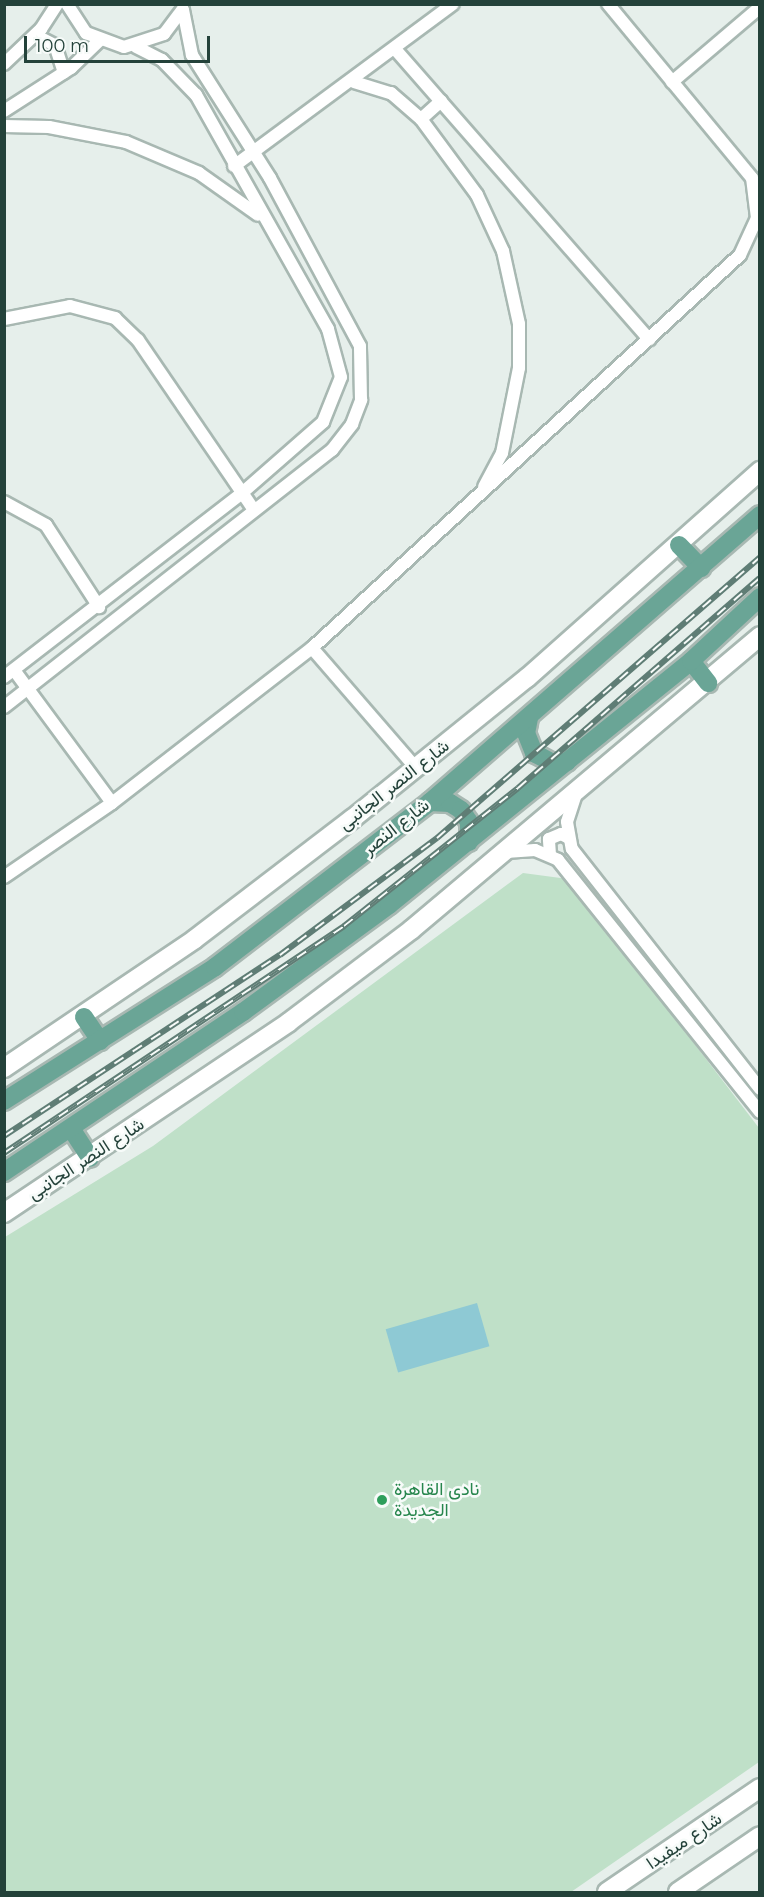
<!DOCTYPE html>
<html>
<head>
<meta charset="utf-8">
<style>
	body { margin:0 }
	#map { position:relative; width:764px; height:1897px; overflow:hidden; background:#e6efeb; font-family:Montserrat,Vazirmatn,sans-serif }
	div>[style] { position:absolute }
	.green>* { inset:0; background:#bfe0c8 }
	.water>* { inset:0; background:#8ec9d4; transform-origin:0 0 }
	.roads { filter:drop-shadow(2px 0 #a8b8b2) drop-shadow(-2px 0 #a8b8b2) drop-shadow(0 2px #a8b8b2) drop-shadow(0 -2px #a8b8b2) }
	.street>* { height:12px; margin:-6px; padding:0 6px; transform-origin:6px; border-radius:6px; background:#fff }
	.secondary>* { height:18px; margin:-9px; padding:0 9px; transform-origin:9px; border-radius:9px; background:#fff }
	.primary>* { height:18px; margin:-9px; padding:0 9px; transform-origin:9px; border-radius:9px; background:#6aa596 }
	.rail>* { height:6px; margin-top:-3px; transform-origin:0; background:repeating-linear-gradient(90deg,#f7fbf9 0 11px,#5f7d75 0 22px); box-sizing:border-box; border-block:2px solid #5f7d75 }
	.dots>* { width:16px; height:16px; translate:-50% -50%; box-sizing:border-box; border:3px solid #f7fbf9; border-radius:50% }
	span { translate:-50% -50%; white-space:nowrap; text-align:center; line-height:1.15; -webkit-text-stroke:5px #f7fbf9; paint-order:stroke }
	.street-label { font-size:18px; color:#24423a }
	.leisure-label { font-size:18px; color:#27864d }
	.left { translate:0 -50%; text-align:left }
	.frame { position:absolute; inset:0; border:6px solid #24423a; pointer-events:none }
	.scale { position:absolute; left:24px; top:36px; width:186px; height:27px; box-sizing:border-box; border:3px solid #24423a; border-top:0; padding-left:8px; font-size:18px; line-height:21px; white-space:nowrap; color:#24423a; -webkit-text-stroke:4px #f7fbf9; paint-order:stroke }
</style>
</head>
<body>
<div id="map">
	<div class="green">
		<i style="clip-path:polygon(523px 873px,568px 879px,759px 1128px,759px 1762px,571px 1892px,5px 1892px,5px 1237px,153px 1146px)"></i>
	</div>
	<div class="water">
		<i style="left:477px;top:1303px;width:45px;height:95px;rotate:74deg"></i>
	</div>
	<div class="roads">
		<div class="street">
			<i style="left:67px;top:4px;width:35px;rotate:57deg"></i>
			<i style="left:86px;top:33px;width:40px;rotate:20.2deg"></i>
			<i style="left:124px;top:47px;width:42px;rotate:-18deg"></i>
			<i style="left:164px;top:34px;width:31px;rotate:-53deg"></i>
			<i style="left:35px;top:35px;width:22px;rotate:27deg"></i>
			<i style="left:55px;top:45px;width:29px;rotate:72deg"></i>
			<i style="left:395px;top:49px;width:386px;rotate:48.8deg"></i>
			<i style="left:4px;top:64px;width:51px;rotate:-43.4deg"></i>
			<i style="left:41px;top:29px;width:30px;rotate:-57deg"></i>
			<i style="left:354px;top:82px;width:39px;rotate:17deg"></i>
			<i style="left:391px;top:93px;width:40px;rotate:41deg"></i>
			<i style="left:421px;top:119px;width:94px;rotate:53.6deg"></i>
			<i style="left:477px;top:195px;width:62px;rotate:65.1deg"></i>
			<i style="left:503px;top:251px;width:75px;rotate:77.6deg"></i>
			<i style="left:519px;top:324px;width:44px;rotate:90deg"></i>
			<i style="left:519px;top:368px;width:87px;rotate:101.3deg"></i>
			<i style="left:502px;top:453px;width:38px;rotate:118deg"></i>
			<i style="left:672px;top:82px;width:116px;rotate:-40.4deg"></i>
			<i style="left:4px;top:111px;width:80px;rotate:-32.7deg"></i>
			<i style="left:71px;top:68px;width:39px;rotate:-44deg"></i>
			<i style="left:421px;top:119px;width:27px;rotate:-42deg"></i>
			<i style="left:4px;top:126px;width:45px;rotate:1.3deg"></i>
			<i style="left:49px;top:127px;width:78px;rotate:11deg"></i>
			<i style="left:126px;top:142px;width:79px;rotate:23deg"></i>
			<i style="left:199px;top:173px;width:72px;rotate:35.4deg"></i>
			<i style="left:234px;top:166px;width:272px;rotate:-36.5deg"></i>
			<i style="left:4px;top:319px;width:67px;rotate:-11.1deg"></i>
			<i style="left:70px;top:306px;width:47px;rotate:14.9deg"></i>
			<i style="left:115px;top:318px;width:32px;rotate:44deg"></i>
			<i style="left:138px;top:340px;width:206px;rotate:55.7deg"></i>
			<i style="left:4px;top:502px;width:48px;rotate:28.7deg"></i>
			<i style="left:46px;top:525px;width:98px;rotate:57.1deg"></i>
			<i style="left:312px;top:648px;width:159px;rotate:49.1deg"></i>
			<i style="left:14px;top:670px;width:165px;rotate:53.6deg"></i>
			<i style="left:4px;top:677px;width:301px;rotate:-37.7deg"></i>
			<i style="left:242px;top:493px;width:108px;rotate:-41.2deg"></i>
			<i style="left:323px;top:422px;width:48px;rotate:-68.2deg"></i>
			<i style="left:341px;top:377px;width:50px;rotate:-105.2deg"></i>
			<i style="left:328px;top:329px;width:269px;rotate:-119.4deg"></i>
			<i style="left:196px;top:95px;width:49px;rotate:-134.2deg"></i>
			<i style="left:162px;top:60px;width:29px;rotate:-153deg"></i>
			<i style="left:4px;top:707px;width:417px;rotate:-38.1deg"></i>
			<i style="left:332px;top:450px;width:33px;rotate:-52deg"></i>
			<i style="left:352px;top:424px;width:26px;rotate:-69deg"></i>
			<i style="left:361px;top:400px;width:54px;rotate:-91.1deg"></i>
			<i style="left:360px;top:346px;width:191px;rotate:-118.2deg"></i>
			<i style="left:270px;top:178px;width:146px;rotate:-122.4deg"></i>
			<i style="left:192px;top:55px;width:46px;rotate:-101.3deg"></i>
			<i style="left:576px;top:794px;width:29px;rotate:108deg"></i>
			<i style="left:567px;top:822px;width:27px;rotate:80deg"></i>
			<i style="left:572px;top:849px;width:305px;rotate:51.9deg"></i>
			<i style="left:506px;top:852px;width:29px;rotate:-4deg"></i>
			<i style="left:535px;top:850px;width:25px;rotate:23deg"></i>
			<i style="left:558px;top:860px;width:323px;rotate:51.3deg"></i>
			<i style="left:550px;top:855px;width:16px;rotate:-94deg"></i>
			<i style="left:549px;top:839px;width:13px;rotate:-23deg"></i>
			<i style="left:561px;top:834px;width:9px;rotate:27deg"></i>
			<i style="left:4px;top:877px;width:131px;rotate:-34.4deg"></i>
			<i style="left:112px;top:803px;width:253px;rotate:-37.8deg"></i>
			<i style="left:312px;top:648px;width:581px;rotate:-42.56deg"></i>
			<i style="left:740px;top:255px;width:41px;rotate:-65.3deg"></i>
			<i style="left:757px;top:218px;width:40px;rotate:-97.1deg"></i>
			<i style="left:752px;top:178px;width:226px;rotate:-129.6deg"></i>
		</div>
		<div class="secondary">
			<i style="left:4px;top:1068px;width:230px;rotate:-34deg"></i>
			<i style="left:195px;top:939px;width:198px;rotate:-37.4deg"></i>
			<i style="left:352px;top:819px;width:225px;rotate:-38.9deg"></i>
			<i style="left:527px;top:678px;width:312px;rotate:-41.6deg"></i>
			<i style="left:4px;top:1213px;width:343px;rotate:-33.8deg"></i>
			<i style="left:289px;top:1022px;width:153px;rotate:-37deg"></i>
			<i style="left:411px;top:930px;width:456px;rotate:-40.1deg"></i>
			<i style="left:607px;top:1892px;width:185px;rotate:-34.2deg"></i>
			<i style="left:678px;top:1892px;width:99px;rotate:-34.3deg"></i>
		</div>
		<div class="primary">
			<i style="left:679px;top:545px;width:32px;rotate:46deg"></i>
			<i style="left:691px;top:661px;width:28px;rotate:52deg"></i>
			<i style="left:529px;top:718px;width:15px;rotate:101deg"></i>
			<i style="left:526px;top:733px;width:22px;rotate:68deg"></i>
			<i style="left:534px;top:753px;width:21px;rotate:28deg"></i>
			<i style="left:553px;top:763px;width:14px;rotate:-4deg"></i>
			<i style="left:430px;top:802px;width:20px;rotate:3deg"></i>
			<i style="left:450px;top:803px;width:13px;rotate:32deg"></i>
			<i style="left:461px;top:810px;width:14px;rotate:56deg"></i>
			<i style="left:469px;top:822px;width:20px;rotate:90deg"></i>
			<i style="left:84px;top:1017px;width:29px;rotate:56deg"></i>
			<i style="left:4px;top:1101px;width:250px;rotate:-32.4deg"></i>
			<i style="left:215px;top:967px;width:271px;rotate:-37.5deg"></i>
			<i style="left:430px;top:802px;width:437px;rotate:-41deg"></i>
			<i style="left:72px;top:1130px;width:33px;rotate:57deg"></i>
			<i style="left:4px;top:1172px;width:288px;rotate:-33.8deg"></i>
			<i style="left:243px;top:1012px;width:181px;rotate:-36.2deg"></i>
			<i style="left:389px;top:905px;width:388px;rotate:-38.9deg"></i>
			<i style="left:691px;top:661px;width:94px;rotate:-42.8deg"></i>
		</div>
	</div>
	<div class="rail">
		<i style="left:4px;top:1136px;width:330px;rotate:-33.3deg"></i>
		<i style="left:280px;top:955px;width:196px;rotate:-36.7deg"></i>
		<i style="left:437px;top:838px;width:428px;rotate:-41deg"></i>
		<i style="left:4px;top:1153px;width:409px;rotate:-33.7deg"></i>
		<i style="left:344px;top:926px;width:222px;rotate:-38.4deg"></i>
		<i style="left:518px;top:788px;width:320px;rotate:-41deg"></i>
	</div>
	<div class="dots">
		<i style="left:382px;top:1500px;background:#2e9e5b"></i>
	</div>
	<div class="street-label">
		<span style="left:394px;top:785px;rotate:-38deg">شارع النصر الجانبى</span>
		<span style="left:396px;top:827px;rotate:-38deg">شارع النصر</span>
		<span style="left:86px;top:1159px;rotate:-33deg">شارع النصر الجانبى</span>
		<span style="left:684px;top:1841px;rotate:-34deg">شارع ميفيدا</span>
	</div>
	<div class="leisure-label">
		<span class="left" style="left:394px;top:1500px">نادى القاهرة<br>الجديدة</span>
	</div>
	<div class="frame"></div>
	<div class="scale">100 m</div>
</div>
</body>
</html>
